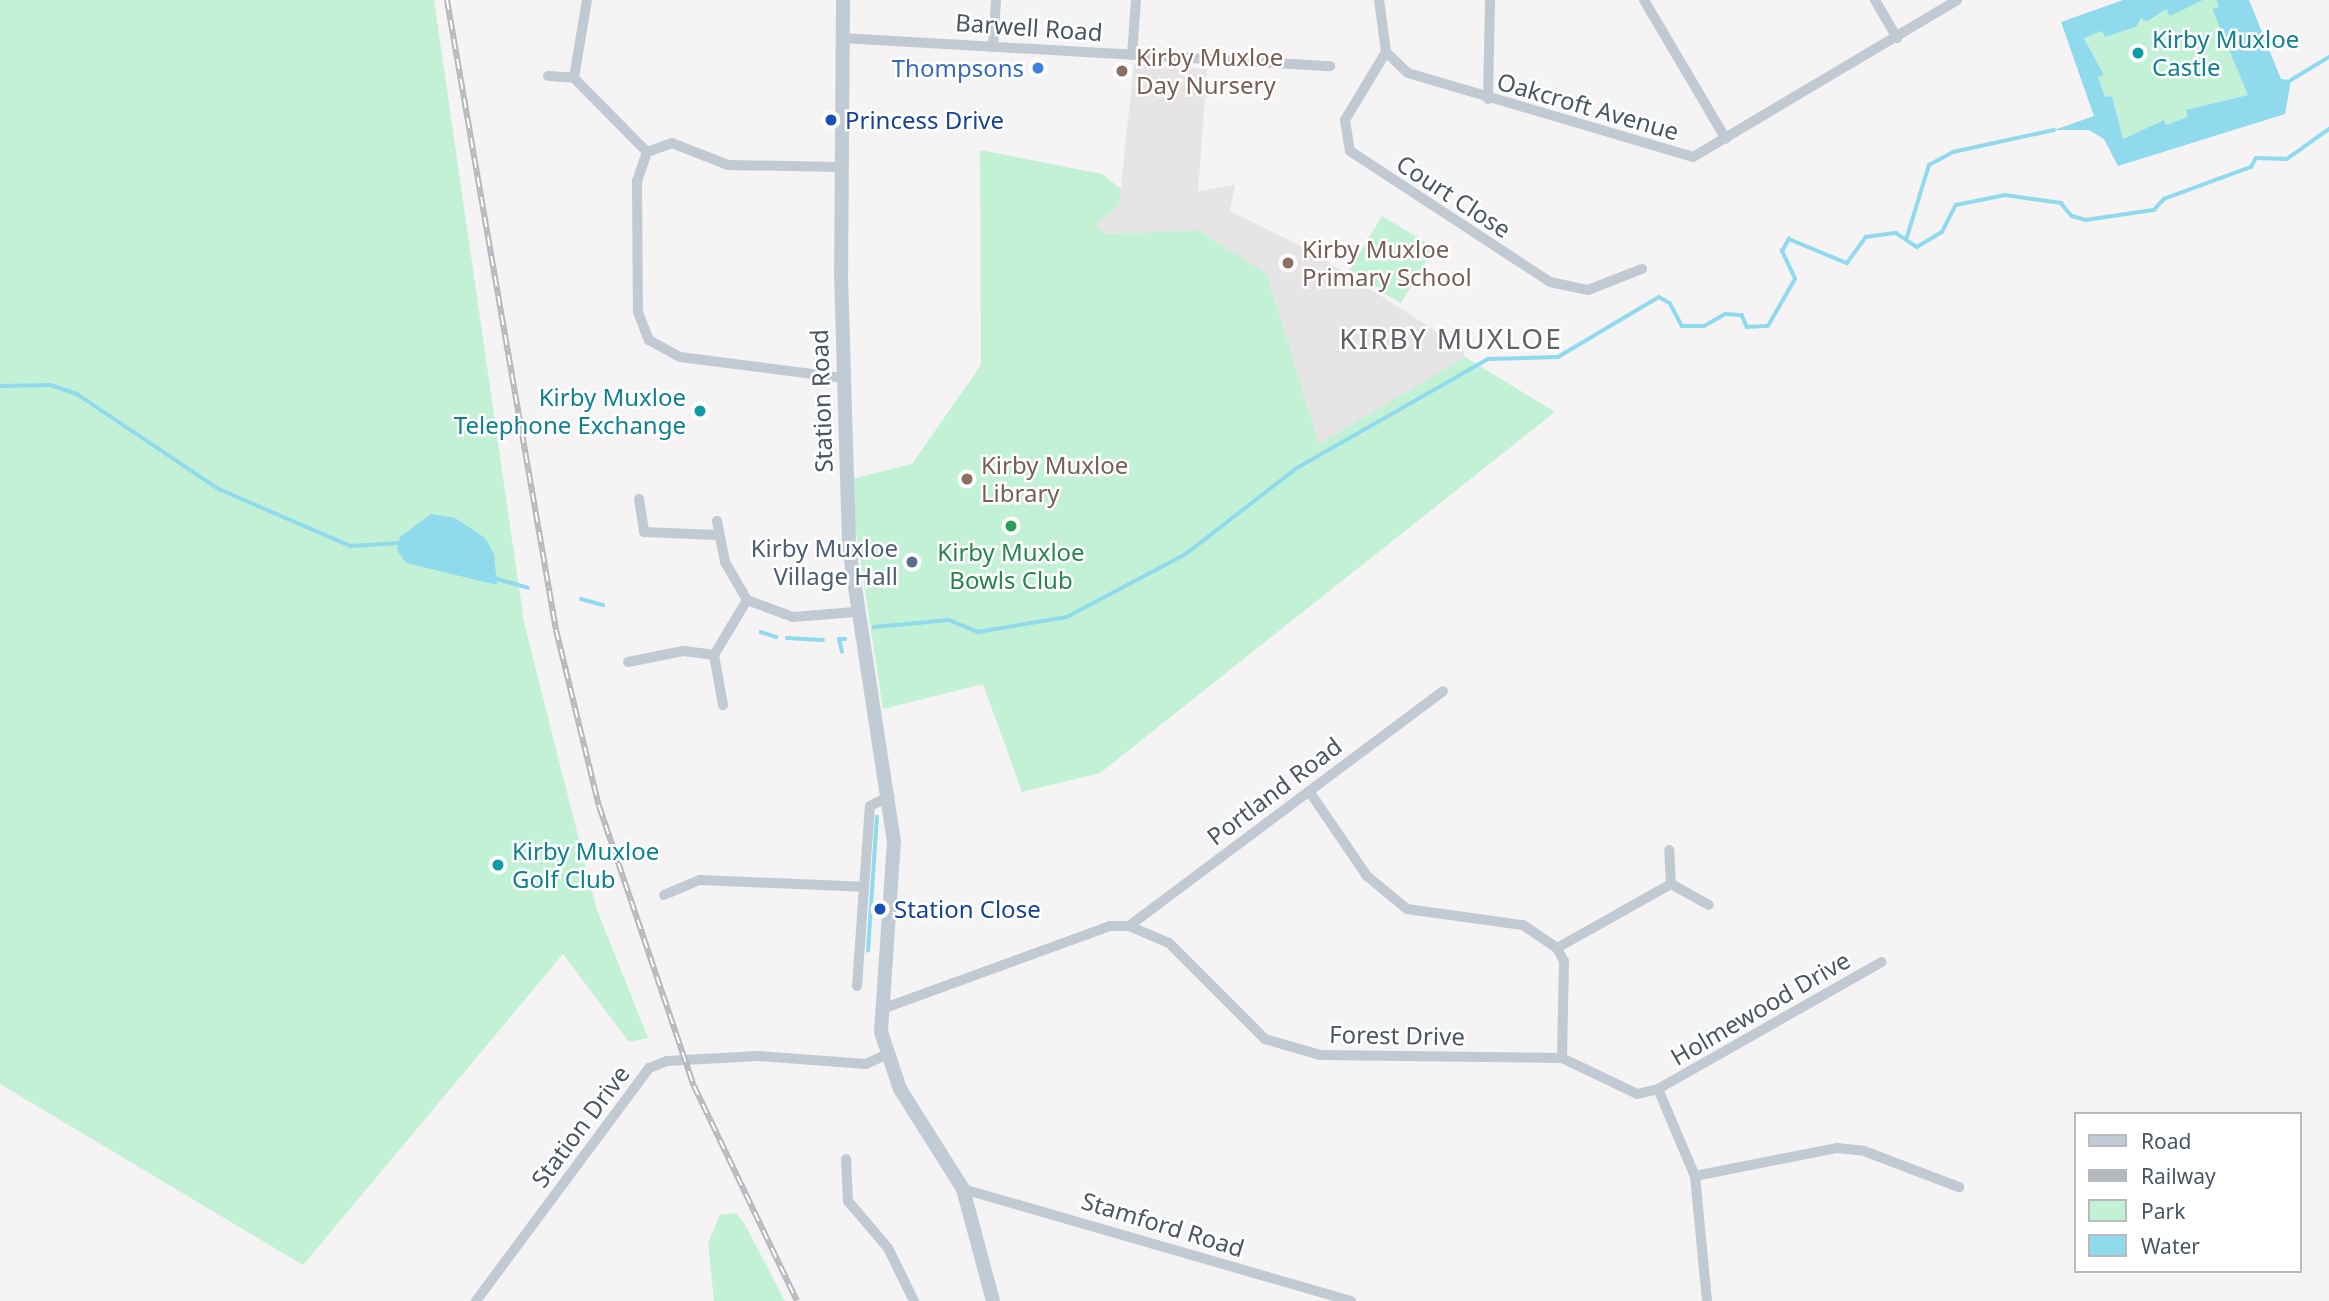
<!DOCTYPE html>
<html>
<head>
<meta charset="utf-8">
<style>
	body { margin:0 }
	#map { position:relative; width:2329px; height:1301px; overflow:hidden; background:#f5f3f3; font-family:"Noto Sans",sans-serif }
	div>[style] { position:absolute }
	.education>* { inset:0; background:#e6e4e5 }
	.green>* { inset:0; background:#c3f1d5; transform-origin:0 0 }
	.water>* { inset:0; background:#90daee }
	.stream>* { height:3.5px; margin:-1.75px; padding:0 1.75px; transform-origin:1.75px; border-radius:1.75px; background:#90daee }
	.street>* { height:10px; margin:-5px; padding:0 5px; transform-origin:5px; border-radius:5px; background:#c1cad2 }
	.secondary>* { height:14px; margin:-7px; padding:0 7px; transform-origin:7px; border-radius:7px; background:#c1cbd6 }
	.rail>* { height:6px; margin-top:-3px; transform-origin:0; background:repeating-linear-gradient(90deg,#fff 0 10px,#b5b8bd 0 20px); box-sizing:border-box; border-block:2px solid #b5b8bd }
	.dots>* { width:19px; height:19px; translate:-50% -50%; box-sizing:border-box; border:4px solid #fff; border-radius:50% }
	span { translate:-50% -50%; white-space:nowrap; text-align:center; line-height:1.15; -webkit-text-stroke:5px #fff; paint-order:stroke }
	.street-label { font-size:24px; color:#4a5661 }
	.culture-label { font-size:24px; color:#0d838f }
	.left { translate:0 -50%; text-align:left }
	.right { translate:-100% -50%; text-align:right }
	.education-label { font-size:24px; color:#785e54 }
	.shop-label { font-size:24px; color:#366cbe }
	.transit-label { font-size:24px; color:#164399 }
	.service-label { font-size:24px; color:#4e5e75 }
	.leisure-label { font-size:24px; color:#27864d }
	.quarter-label { font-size:28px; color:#5f6368; letter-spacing:2px }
	.legend { position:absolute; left:2074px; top:1112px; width:228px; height:161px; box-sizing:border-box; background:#fff; border:2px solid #b7bbc0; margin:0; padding:9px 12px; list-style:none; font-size:21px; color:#4a5661 }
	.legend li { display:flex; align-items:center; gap:14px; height:35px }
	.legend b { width:35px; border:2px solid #b7bbc0 }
</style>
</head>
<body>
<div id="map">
	<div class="education">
		<i style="clip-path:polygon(1134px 64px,1207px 69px,1198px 191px,1235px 185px,1230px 211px,1311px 251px,1462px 348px,1465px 357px,1319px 445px,1267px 274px,1198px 230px,1106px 234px,1095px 225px,1119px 204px)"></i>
	</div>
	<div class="green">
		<i style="clip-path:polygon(0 0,434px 0,524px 622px,596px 907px,648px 1038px,629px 1042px,563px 954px,303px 1265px,0 1084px)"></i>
		<i style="clip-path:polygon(2203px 0,2216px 0,2219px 7px,2212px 10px,2249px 95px,2187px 111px,2189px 117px,2166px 125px,2164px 120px,2123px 139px,2112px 96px,2105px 98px,2098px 77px,2103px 75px,2084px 37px,2102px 31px,2105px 37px,2136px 27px,2141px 18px,2148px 22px,2166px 9px)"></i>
		<i style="clip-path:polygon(980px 150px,1102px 174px,1121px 189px,1119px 205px,1095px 225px,1106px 234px,1198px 230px,1267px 274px,1319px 444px,1465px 357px,1555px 412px,1100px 773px,1022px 792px,983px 684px,883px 709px,848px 480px,912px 464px,981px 365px)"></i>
		<i style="left:1382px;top:216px;width:61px;height:65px;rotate:31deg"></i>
		<i style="clip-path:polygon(736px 1213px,744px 1223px,785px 1301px,714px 1301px,708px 1243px,720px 1215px)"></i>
	</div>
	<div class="water">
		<i style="clip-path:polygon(2123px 0,2203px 0,2170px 16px,2166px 9px,2147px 22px,2141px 18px,2136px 27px,2105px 37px,2102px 31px,2084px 38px,2104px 75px,2098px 77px,2105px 97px,2112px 96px,2123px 139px,2164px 120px,2166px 125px,2188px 117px,2186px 110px,2248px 95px,2212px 9px,2219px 7px,2216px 0,2249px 0,2281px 79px,2291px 80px,2285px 114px,2118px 166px,2104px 139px,2089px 130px,2054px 130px,2094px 116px,2061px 22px)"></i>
		<i style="clip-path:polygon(431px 514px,455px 518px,485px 538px,494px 554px,497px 585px,406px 563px,397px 550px,400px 537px)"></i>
	</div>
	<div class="stream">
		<i style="left:2291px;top:80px;width:44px;rotate:-31.2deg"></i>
		<i style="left:1907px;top:237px;width:75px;rotate:-73deg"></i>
		<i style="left:1929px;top:165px;width:27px;rotate:-28deg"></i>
		<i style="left:1953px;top:152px;width:103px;rotate:-12.3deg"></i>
		<i style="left:0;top:386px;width:51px;rotate:-1.1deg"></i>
		<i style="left:51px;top:385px;width:28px;rotate:19deg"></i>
		<i style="left:77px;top:394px;width:171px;rotate:33.8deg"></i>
		<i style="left:219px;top:489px;width:144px;rotate:23.4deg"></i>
		<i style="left:351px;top:546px;width:48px;rotate:-3.6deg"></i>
		<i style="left:494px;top:578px;width:35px;rotate:16deg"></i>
		<i style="left:581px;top:599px;width:23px;rotate:15deg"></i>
		<i style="left:874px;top:627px;width:75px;rotate:-5.3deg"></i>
		<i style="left:949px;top:620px;width:31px;rotate:22deg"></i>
		<i style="left:978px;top:632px;width:90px;rotate:-9.6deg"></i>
		<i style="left:1067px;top:617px;width:135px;rotate:-27.9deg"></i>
		<i style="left:1186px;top:554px;width:140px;rotate:-37.8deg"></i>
		<i style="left:1297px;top:468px;width:220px;rotate:-29.7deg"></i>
		<i style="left:1488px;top:359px;width:70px;rotate:-1.6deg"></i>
		<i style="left:1558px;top:357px;width:117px;rotate:-30.7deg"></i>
		<i style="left:1659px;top:297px;width:13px;rotate:29deg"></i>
		<i style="left:1670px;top:303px;width:26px;rotate:62deg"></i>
		<i style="left:1682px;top:326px;width:22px"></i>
		<i style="left:1704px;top:326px;width:25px;rotate:-29deg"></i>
		<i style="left:1726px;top:314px;width:16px;rotate:4deg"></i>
		<i style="left:1742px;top:315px;width:13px;rotate:67deg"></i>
		<i style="left:1747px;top:327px;width:21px;rotate:-3deg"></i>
		<i style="left:1768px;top:326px;width:54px;rotate:-60.1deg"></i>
		<i style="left:1795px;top:279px;width:31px;rotate:-115deg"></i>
		<i style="left:1782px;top:251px;width:14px;rotate:-60deg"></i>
		<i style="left:1789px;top:239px;width:63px;rotate:22.5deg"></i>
		<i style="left:1847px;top:263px;width:32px;rotate:-54deg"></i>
		<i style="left:1866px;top:237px;width:30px;rotate:-8deg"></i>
		<i style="left:1896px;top:233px;width:25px;rotate:34deg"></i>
		<i style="left:1917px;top:247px;width:29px;rotate:-31deg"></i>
		<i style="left:1942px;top:232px;width:30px;rotate:-63deg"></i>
		<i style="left:1956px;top:205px;width:50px;rotate:-11.5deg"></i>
		<i style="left:2005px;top:195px;width:57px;rotate:8.1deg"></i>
		<i style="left:2061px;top:203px;width:17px;rotate:50deg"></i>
		<i style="left:2072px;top:216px;width:15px;rotate:16deg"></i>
		<i style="left:2086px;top:220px;width:69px;rotate:-8.4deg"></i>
		<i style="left:2154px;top:210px;width:15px;rotate:-48deg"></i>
		<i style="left:2164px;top:199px;width:93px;rotate:-20.2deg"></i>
		<i style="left:2251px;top:167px;width:10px;rotate:-61deg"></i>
		<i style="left:2256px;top:158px;width:31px;rotate:2deg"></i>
		<i style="left:2287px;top:159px;width:52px;rotate:-35.5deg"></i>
		<i style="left:761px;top:632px;width:16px;rotate:18deg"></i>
		<i style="left:787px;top:638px;width:36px;rotate:3deg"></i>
		<i style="left:842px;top:652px;width:13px;rotate:-103deg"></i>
		<i style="left:839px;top:639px;width:6px"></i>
		<i style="left:868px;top:951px;width:134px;rotate:-86.2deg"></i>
	</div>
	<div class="street">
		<i style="left:587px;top:0;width:79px;rotate:99.5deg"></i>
		<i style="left:574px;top:78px;width:104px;rotate:45.4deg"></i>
		<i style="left:1379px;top:0;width:52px;rotate:82.3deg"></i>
		<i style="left:1644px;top:0;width:161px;rotate:59.5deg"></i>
		<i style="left:1875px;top:0;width:44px;rotate:59.9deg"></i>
		<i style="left:842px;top:38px;width:489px;rotate:3.3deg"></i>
		<i style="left:993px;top:47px;width:47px;rotate:-86.3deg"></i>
		<i style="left:1386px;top:52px;width:30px;rotate:44deg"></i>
		<i style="left:1408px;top:73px;width:297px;rotate:16.4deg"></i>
		<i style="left:1693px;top:157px;width:307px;rotate:-30.7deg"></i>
		<i style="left:1386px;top:52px;width:79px;rotate:121.1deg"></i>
		<i style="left:1345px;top:120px;width:31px;rotate:81deg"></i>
		<i style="left:1350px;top:151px;width:239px;rotate:33.2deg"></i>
		<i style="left:1550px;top:282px;width:39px;rotate:12deg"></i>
		<i style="left:1588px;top:290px;width:58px;rotate:-21.3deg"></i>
		<i style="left:1132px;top:55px;width:55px;rotate:-85.8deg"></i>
		<i style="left:548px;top:76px;width:26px;rotate:4deg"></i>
		<i style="left:1488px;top:99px;width:99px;rotate:-88.8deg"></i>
		<i style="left:841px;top:167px;width:113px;rotate:-179deg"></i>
		<i style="left:728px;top:165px;width:60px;rotate:-158.6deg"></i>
		<i style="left:672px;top:143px;width:27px;rotate:160deg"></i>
		<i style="left:647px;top:152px;width:31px;rotate:109deg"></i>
		<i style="left:637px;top:181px;width:131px;rotate:89.6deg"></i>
		<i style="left:638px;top:312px;width:30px;rotate:69deg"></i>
		<i style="left:649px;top:340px;width:35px;rotate:29deg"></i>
		<i style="left:680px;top:357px;width:164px;rotate:7.3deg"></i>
		<i style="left:639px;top:499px;width:33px;rotate:81deg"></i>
		<i style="left:644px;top:532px;width:73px;rotate:2.4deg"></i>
		<i style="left:717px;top:521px;width:42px;rotate:79deg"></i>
		<i style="left:725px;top:562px;width:44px;rotate:59.9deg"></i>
		<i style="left:747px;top:600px;width:49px;rotate:20.3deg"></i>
		<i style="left:793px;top:617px;width:62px;rotate:-4.6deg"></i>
		<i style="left:714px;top:655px;width:51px;rotate:79.8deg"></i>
		<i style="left:628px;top:662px;width:56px;rotate:-11.3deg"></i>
		<i style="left:683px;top:651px;width:31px;rotate:7deg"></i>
		<i style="left:714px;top:655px;width:64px;rotate:-59deg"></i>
		<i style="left:1309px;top:791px;width:103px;rotate:55.7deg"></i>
		<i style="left:1367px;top:876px;width:52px;rotate:39.5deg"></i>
		<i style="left:1407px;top:909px;width:117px;rotate:7.9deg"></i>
		<i style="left:1523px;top:925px;width:41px;rotate:34.1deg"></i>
		<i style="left:1557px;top:948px;width:15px;rotate:62deg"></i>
		<i style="left:1564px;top:961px;width:97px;rotate:91.2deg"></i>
		<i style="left:1671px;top:884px;width:43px;rotate:28.9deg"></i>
		<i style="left:664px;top:895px;width:39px;rotate:-23deg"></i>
		<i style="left:700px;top:880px;width:164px;rotate:2.4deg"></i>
		<i style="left:1129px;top:926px;width:392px;rotate:-36.8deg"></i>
		<i style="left:1557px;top:948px;width:131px;rotate:-29.3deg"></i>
		<i style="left:1671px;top:884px;width:34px;rotate:-93deg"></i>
		<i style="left:857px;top:986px;width:180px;rotate:-85.9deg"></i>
		<i style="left:870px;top:806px;width:22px;rotate:-27deg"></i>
		<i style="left:882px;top:1009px;width:243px;rotate:-20deg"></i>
		<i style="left:1110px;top:926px;width:19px"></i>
		<i style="left:1129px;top:926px;width:43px;rotate:23deg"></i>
		<i style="left:1169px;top:943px;width:136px;rotate:45deg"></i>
		<i style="left:1265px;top:1039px;width:57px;rotate:16.2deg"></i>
		<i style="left:1320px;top:1055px;width:242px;rotate:0.7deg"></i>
		<i style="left:1562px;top:1058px;width:83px;rotate:25.6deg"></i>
		<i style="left:1637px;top:1094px;width:22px;rotate:-13deg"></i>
		<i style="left:1658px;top:1089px;width:95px;rotate:67deg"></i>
		<i style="left:1695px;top:1176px;width:126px;rotate:84.5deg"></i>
		<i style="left:1658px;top:1089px;width:257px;rotate:-29.6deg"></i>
		<i style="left:846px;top:1159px;width:42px;rotate:87.3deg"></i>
		<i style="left:848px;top:1201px;width:62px;rotate:49.6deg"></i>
		<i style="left:888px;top:1248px;width:59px;rotate:63.9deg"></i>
		<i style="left:1695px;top:1176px;width:145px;rotate:-11.2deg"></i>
		<i style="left:1837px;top:1148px;width:27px;rotate:6deg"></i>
		<i style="left:1864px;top:1151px;width:102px;rotate:20.8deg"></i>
		<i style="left:963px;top:1189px;width:404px;rotate:16.1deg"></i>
		<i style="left:476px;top:1301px;width:290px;rotate:-53.4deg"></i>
		<i style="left:649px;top:1068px;width:19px;rotate:-21deg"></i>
		<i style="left:667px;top:1061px;width:91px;rotate:-3.1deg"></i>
		<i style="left:758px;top:1056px;width:108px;rotate:4.2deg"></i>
		<i style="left:866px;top:1064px;width:21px;rotate:-25deg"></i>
	</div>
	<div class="secondary">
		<i style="left:843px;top:0;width:274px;rotate:90.4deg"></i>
		<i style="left:841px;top:274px;width:274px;rotate:88.3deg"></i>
		<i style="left:849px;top:548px;width:296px;rotate:81.3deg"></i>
		<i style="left:894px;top:841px;width:191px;rotate:93.9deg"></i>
		<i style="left:881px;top:1032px;width:60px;rotate:71.6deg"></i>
		<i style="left:900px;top:1089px;width:118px;rotate:57.8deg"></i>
		<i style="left:963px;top:1189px;width:116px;rotate:75deg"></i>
	</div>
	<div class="rail">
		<i style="left:447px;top:0;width:639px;rotate:80.18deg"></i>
		<i style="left:556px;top:630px;width:181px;rotate:76.3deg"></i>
		<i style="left:599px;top:806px;width:296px;rotate:71.3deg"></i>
		<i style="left:694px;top:1086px;width:238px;rotate:64.4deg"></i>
	</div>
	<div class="dots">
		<i style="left:2138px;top:53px;background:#0f9aa8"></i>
		<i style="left:1038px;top:68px;background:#3f7fe0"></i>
		<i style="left:1122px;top:71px;background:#8d6e63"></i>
		<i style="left:831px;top:120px;background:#1a4fb4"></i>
		<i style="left:1288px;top:263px;background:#8d6e63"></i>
		<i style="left:700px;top:411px;background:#0f9aa8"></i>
		<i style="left:967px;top:479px;background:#8d6e63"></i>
		<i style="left:1011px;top:526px;background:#2e9e5b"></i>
		<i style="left:912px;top:562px;background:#5c6f8a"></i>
		<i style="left:498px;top:865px;background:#0f9aa8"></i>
		<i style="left:880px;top:909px;background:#1a4fb4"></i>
	</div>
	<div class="street-label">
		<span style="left:1029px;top:27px;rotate:4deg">Barwell Road</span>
		<span style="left:1588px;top:106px;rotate:16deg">Oakcroft Avenue</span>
		<span style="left:1454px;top:196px;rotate:33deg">Court Close</span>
		<span style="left:821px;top:401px;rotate:-92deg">Station Road</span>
		<span style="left:1274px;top:791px;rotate:-37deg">Portland Road</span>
		<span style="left:1760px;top:1008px;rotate:-30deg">Holmewood Drive</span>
		<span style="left:1397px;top:1035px;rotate:1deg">Forest Drive</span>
		<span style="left:580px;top:1126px;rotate:-53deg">Station Drive</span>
		<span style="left:1163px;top:1224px;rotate:17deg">Stamford Road</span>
	</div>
	<div class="culture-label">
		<span class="left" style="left:2152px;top:53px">Kirby Muxloe<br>Castle</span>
		<span class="right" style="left:686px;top:411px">Kirby Muxloe<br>Telephone Exchange</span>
		<span class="left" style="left:512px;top:865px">Kirby Muxloe<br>Golf Club</span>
	</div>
	<div class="education-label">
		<span class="left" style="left:1136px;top:71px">Kirby Muxloe<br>Day Nursery</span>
		<span class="left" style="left:1302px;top:263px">Kirby Muxloe<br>Primary School</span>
		<span class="left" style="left:981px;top:479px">Kirby Muxloe<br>Library</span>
	</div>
	<div class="shop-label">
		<span class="right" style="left:1024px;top:68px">Thompsons</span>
	</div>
	<div class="transit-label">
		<span class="left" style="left:845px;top:120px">Princess Drive</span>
		<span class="left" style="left:894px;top:909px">Station Close</span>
	</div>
	<div class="service-label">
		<span class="right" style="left:898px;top:562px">Kirby Muxloe<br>Village Hall</span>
	</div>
	<div class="leisure-label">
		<span style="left:1011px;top:566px">Kirby Muxloe<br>Bowls Club</span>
	</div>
	<div class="quarter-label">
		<span style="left:1451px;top:338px">KIRBY MUXLOE</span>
	</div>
	<ul class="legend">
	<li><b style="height:9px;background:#c1cbd6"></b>Road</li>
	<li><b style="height:9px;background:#b5b8bd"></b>Railway</li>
	<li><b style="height:19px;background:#c3f1d5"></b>Park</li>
	<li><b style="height:19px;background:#90daee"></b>Water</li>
	</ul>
</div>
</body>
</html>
